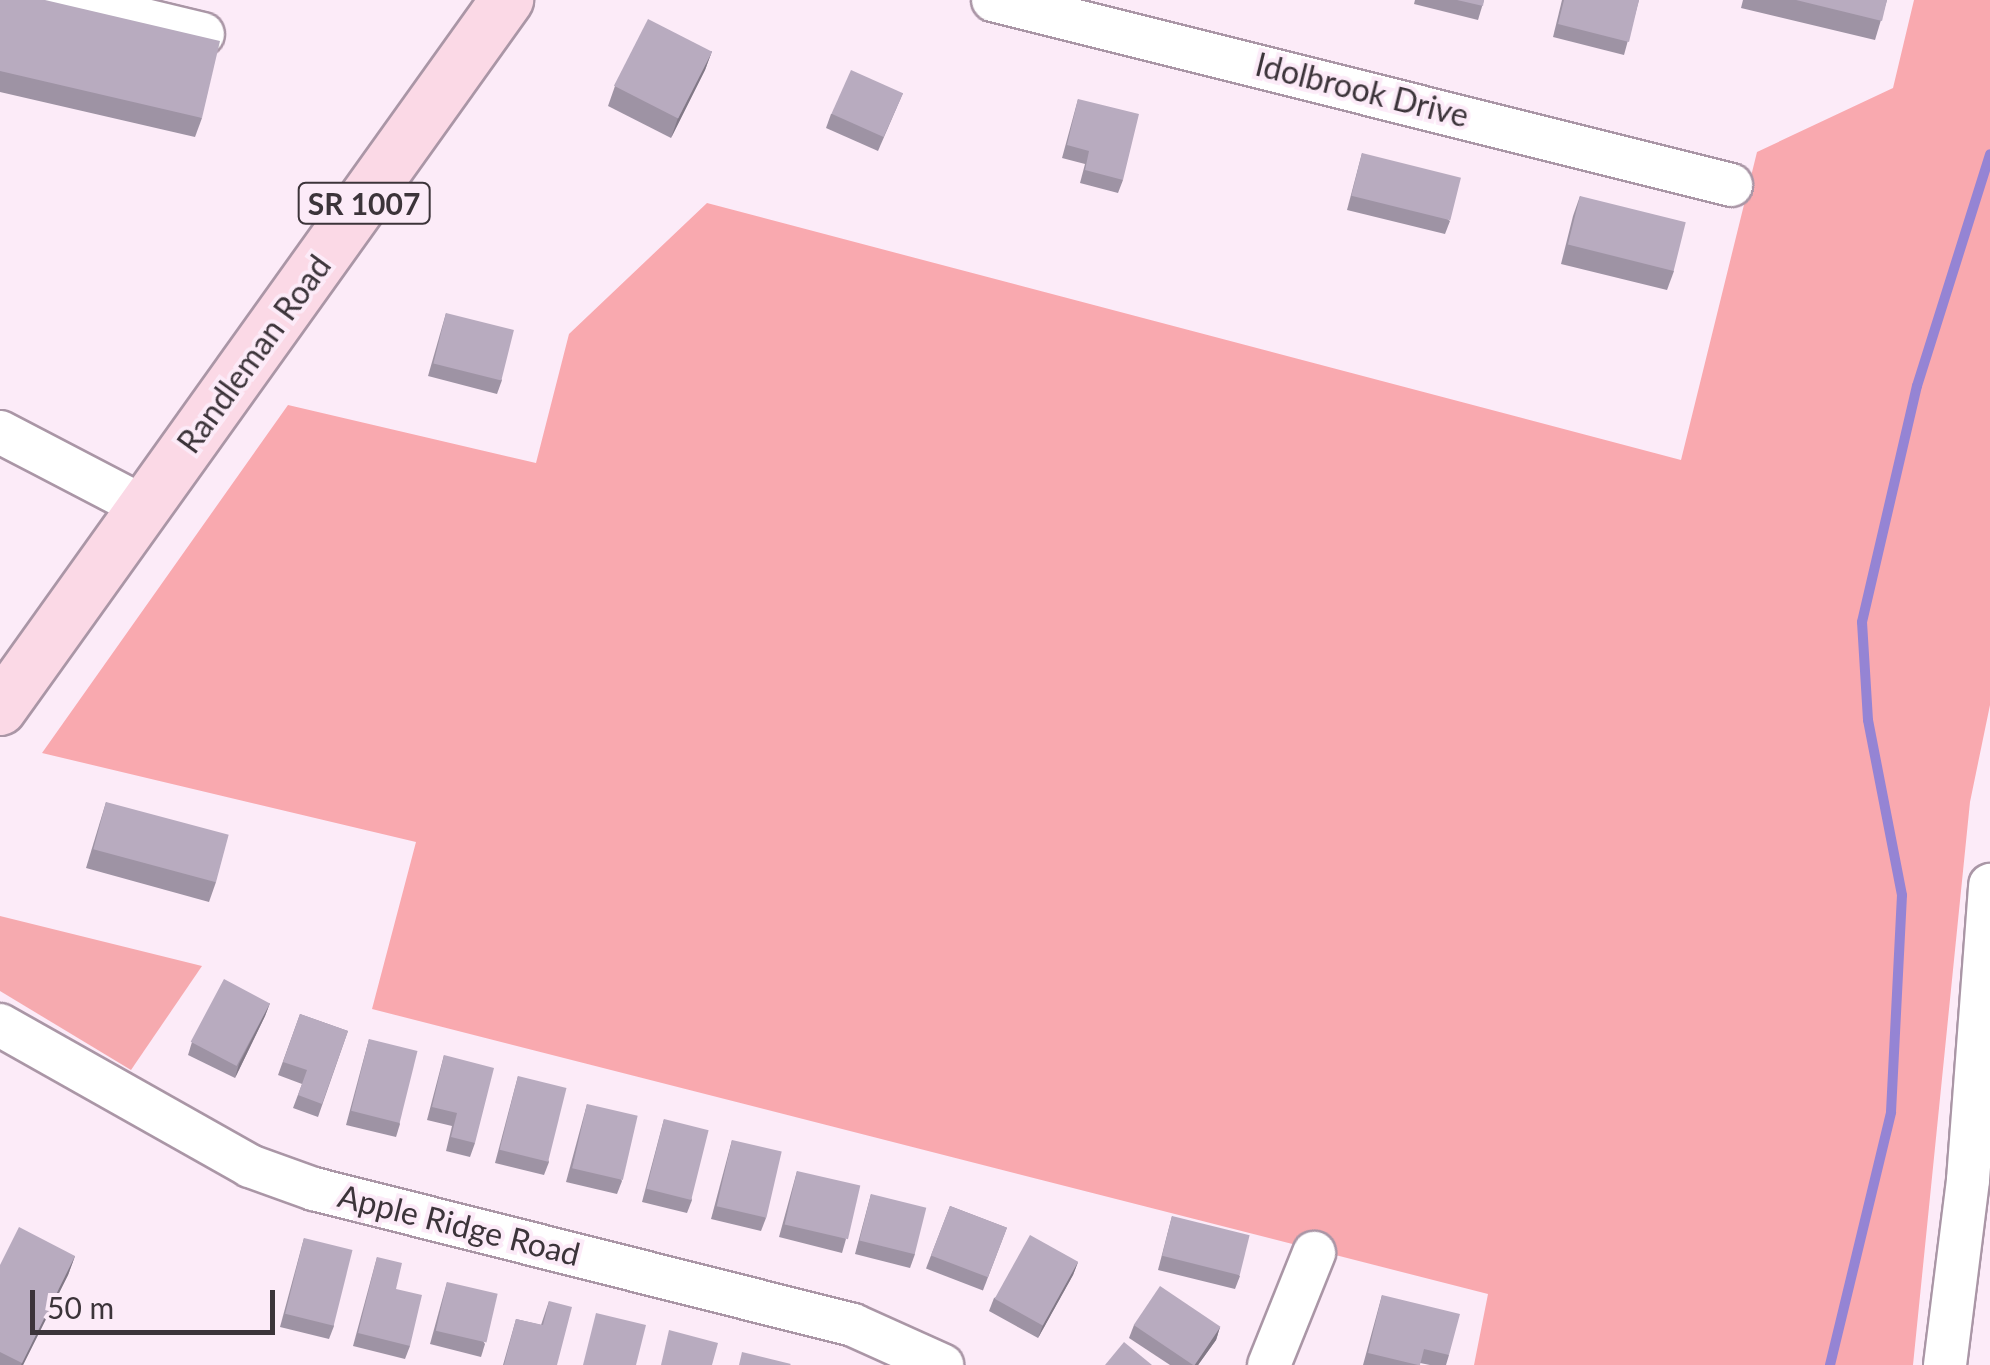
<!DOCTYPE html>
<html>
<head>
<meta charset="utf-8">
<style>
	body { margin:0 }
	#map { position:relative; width:1990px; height:1365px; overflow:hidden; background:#fcebf8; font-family:Lato,sans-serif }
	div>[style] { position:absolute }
	.green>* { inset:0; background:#f6aaaf }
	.forest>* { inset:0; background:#f9a9af }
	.stream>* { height:10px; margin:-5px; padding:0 5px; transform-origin:5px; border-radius:5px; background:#9584d4 }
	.roads { filter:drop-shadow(2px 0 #aa96a6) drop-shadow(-2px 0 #aa96a6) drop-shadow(0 2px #aa96a6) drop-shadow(0 -2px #aa96a6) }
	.minor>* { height:42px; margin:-21px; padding:0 21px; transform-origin:21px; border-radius:21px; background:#fff }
	.major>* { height:52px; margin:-26px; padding:0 26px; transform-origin:26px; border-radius:26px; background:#fbd9e6 }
	.wall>* { inset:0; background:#9e93a4; transform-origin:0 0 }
	.shaded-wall>* { inset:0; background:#817886 }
	.building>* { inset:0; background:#b8abbf; transform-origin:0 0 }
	span { translate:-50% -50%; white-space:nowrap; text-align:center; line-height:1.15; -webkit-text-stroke:8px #fcebf8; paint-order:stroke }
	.shield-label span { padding:2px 8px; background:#fcebf8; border:2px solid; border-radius:8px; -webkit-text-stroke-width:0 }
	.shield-label { font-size:30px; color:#3c343a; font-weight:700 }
	.street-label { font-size:32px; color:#3c343a }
	.scale { position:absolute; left:30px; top:1290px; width:245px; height:45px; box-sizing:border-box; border:5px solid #3c343a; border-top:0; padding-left:12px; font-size:30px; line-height:35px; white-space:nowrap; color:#3c343a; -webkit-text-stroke:8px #fcebf8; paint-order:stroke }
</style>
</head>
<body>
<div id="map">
	<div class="green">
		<i style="clip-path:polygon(0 916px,202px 966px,131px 1070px,0 991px)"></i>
	</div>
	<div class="forest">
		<i style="clip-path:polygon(1914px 0,1990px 0,1990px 705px,1970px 802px,1913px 1365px,1474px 1365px,1488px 1294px,372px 1009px,416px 842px,42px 753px,288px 405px,536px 463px,569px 334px,707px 203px,1681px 460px,1757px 152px,1893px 88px)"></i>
	</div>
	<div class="stream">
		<i style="left:1830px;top:1365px;width:260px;rotate:-76.4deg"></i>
		<i style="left:1891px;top:1112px;width:217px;rotate:-87.1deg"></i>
		<i style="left:1902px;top:895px;width:178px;rotate:-101deg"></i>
		<i style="left:1868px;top:720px;width:98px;rotate:-93.5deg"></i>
		<i style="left:1862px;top:622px;width:242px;rotate:-76.9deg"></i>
		<i style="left:1917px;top:386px;width:243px;rotate:-72.5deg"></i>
	</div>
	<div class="roads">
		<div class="minor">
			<i style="left:62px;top:0;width:145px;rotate:13.6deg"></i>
			<i style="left:993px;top:0;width:761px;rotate:14.07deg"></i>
			<i style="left:0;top:432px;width:162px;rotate:27.5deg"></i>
			<i style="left:0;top:1025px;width:287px;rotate:29.4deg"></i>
			<i style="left:250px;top:1166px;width:68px;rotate:19.8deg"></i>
			<i style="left:314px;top:1189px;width:556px;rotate:14.16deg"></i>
			<i style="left:853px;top:1325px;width:98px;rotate:24.2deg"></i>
			<i style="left:1269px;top:1365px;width:121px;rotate:-68.1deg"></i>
			<i style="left:1945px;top:1365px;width:186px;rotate:-82.9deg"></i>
			<i style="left:1968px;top:1180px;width:296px;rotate:-85.7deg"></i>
		</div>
		<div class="major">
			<i style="left:0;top:709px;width:872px;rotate:-54.43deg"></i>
		</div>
	</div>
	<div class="wall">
		<i style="clip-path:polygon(0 0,202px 118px,195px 137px,0 92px)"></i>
		<i style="clip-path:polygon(1415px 0,1484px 0,1478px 20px,1414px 4px)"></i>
		<i style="clip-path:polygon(1562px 0,1639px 0,1624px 55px,1553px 37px)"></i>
		<i style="clip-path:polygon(1743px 0,1887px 0,1875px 40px,1741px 8px)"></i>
		<i style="clip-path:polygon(712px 51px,705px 70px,671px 138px,608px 106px,615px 86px)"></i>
		<i style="clip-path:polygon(903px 93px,878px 151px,826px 128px,831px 114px)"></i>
		<i style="clip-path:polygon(1078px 99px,1123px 180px,1118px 193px,1080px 183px,1085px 164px,1062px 158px)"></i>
		<i style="clip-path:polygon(1362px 153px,1450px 221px,1445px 234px,1347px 210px)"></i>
		<i style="clip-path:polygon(1580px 196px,1674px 271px,1667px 290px,1561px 264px,1573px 216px)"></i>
		<i style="clip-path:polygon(446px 313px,502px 380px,497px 394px,428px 376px)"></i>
		<i style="clip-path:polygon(106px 802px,216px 882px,209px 902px,86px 868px)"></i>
		<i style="clip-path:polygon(270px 1003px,265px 1016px,235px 1078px,188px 1055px,192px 1042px)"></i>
		<i style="clip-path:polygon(300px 1014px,348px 1031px,318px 1117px,293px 1108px,302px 1084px,278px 1075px)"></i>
		<i style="clip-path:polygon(369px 1039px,400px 1124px,396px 1137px,346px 1125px)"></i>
		<i style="clip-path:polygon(444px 1055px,475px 1143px,470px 1157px,446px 1151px,452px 1126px,427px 1120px)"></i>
		<i style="clip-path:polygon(518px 1076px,549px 1162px,544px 1175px,495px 1163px)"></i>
		<i style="clip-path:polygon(587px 1104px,622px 1181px,617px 1194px,566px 1182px)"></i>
		<i style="clip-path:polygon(664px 1119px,692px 1200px,687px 1213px,642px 1202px)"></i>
		<i style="clip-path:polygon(732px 1140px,766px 1218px,761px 1231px,711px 1219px)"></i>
		<i style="clip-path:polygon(797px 1171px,846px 1239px,842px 1253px,779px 1237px)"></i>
		<i style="clip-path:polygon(871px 1194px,915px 1254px,910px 1268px,855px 1254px)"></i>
		<i style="left:950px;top:1206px;width:61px;height:67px;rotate:21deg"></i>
		<i style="clip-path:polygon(1172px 1216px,1240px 1276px,1235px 1289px,1158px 1270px)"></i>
		<i style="clip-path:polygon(304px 1238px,334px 1326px,329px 1339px,280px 1327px)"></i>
		<i style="clip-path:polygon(75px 1256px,68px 1275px,23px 1365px,0 1365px,0 1265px)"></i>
		<i style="clip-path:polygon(377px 1257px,396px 1289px,410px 1346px,405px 1359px,353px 1346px)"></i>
		<i style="clip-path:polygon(1078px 1262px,1073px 1275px,1038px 1338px,989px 1311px,994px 1298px)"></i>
		<i style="clip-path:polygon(447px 1282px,485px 1344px,481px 1357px,430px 1344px)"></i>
		<i style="clip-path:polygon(1382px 1295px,1449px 1355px,1446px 1365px,1430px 1365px,1420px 1363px,1420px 1365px,1363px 1365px)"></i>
		<i style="clip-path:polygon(549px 1301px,557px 1365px,503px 1365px,516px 1319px,541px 1325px)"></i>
		<i style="clip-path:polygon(1134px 1325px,1220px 1327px,1216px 1340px,1198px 1365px,1170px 1365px,1129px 1338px)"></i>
	</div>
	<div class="shaded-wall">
		<i style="clip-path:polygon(712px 51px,705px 70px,671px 138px,678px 118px)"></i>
		<i style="clip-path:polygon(270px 1003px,265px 1016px,235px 1078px,239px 1064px)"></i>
		<i style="clip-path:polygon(75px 1256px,68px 1275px,23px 1365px,21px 1365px)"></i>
		<i style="clip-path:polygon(1078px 1262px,1073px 1275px,1038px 1338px,1043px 1325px)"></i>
		<i style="clip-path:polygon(1220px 1327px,1216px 1340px,1198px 1365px,1194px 1365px)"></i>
	</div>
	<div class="building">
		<i style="clip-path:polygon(0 0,45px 0,220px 41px,202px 118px,0 71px)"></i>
		<i style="clip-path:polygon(1457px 0,1484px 0,1483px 6px)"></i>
		<i style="clip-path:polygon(1564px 0,1639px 0,1629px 42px,1558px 24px)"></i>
		<i style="clip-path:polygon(1796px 0,1887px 0,1882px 21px)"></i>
		<i style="left:648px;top:19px;width:72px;height:75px;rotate:27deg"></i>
		<i style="left:851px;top:70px;width:57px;height:48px;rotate:24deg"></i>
		<i style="clip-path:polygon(1078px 99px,1139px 114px,1123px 180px,1085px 170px,1089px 151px,1067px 145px)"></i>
		<i style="left:1362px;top:153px;width:102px;height:44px;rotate:14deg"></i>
		<i style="left:1580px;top:196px;width:109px;height:50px;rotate:14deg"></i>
		<i style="left:446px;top:313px;width:70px;height:52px;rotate:14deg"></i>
		<i style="left:106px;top:802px;width:127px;height:49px;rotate:15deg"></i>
		<i style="left:224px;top:979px;width:52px;height:71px;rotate:28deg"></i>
		<i style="clip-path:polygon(300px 1014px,348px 1031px,322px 1104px,298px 1095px,307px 1070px,283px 1062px)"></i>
		<i style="left:369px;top:1039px;width:50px;height:74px;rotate:14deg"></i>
		<i style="clip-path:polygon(444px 1055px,494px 1068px,475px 1143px,451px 1137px,457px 1113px,432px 1107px)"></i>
		<i style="left:518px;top:1076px;width:50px;height:76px;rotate:14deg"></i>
		<i style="left:587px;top:1104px;width:52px;height:66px;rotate:13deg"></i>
		<i style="left:664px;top:1119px;width:46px;height:72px;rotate:14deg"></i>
		<i style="left:732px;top:1140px;width:51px;height:68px;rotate:13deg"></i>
		<i style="left:797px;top:1171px;width:65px;height:55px;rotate:13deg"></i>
		<i style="left:871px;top:1194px;width:57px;height:48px;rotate:14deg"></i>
		<i style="left:950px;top:1206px;width:61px;height:53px;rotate:21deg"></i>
		<i style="left:1172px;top:1216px;width:80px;height:41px;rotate:14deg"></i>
		<i style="clip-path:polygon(19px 1227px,75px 1256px,22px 1363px,0 1352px,0 1265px)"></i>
		<i style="left:1030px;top:1235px;width:55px;height:73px;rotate:29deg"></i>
		<i style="left:304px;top:1238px;width:50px;height:78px;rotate:14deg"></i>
		<i style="clip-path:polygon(377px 1257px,402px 1263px,396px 1289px,422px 1295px,410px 1346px,358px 1333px)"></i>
		<i style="left:447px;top:1282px;width:52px;height:50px;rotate:13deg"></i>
		<i style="left:1160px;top:1286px;width:73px;height:47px;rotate:34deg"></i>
		<i style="clip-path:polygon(1382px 1295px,1460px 1314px,1449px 1355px,1424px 1349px,1420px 1365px,1418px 1365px,1368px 1353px)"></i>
		<i style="clip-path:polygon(549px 1301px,572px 1307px,557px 1365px,504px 1365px,516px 1319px,543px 1325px)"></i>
		<i style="clip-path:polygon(596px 1313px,646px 1325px,636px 1365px,583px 1365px)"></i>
		<i style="clip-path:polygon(669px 1330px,718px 1343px,712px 1365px,661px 1365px)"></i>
		<i style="clip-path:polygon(1124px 1342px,1152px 1365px,1105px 1365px)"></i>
		<i style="clip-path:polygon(742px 1352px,791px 1364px,790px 1365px,739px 1365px)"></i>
	</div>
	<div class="shield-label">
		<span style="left:364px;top:203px">SR 1007</span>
	</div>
	<div class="street-label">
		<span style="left:1362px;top:90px;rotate:14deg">Idolbrook Drive</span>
		<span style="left:254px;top:354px;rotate:-54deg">Randleman Road</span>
		<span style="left:459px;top:1225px;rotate:14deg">Apple Ridge Road</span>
	</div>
	<div class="scale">50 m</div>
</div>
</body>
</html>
